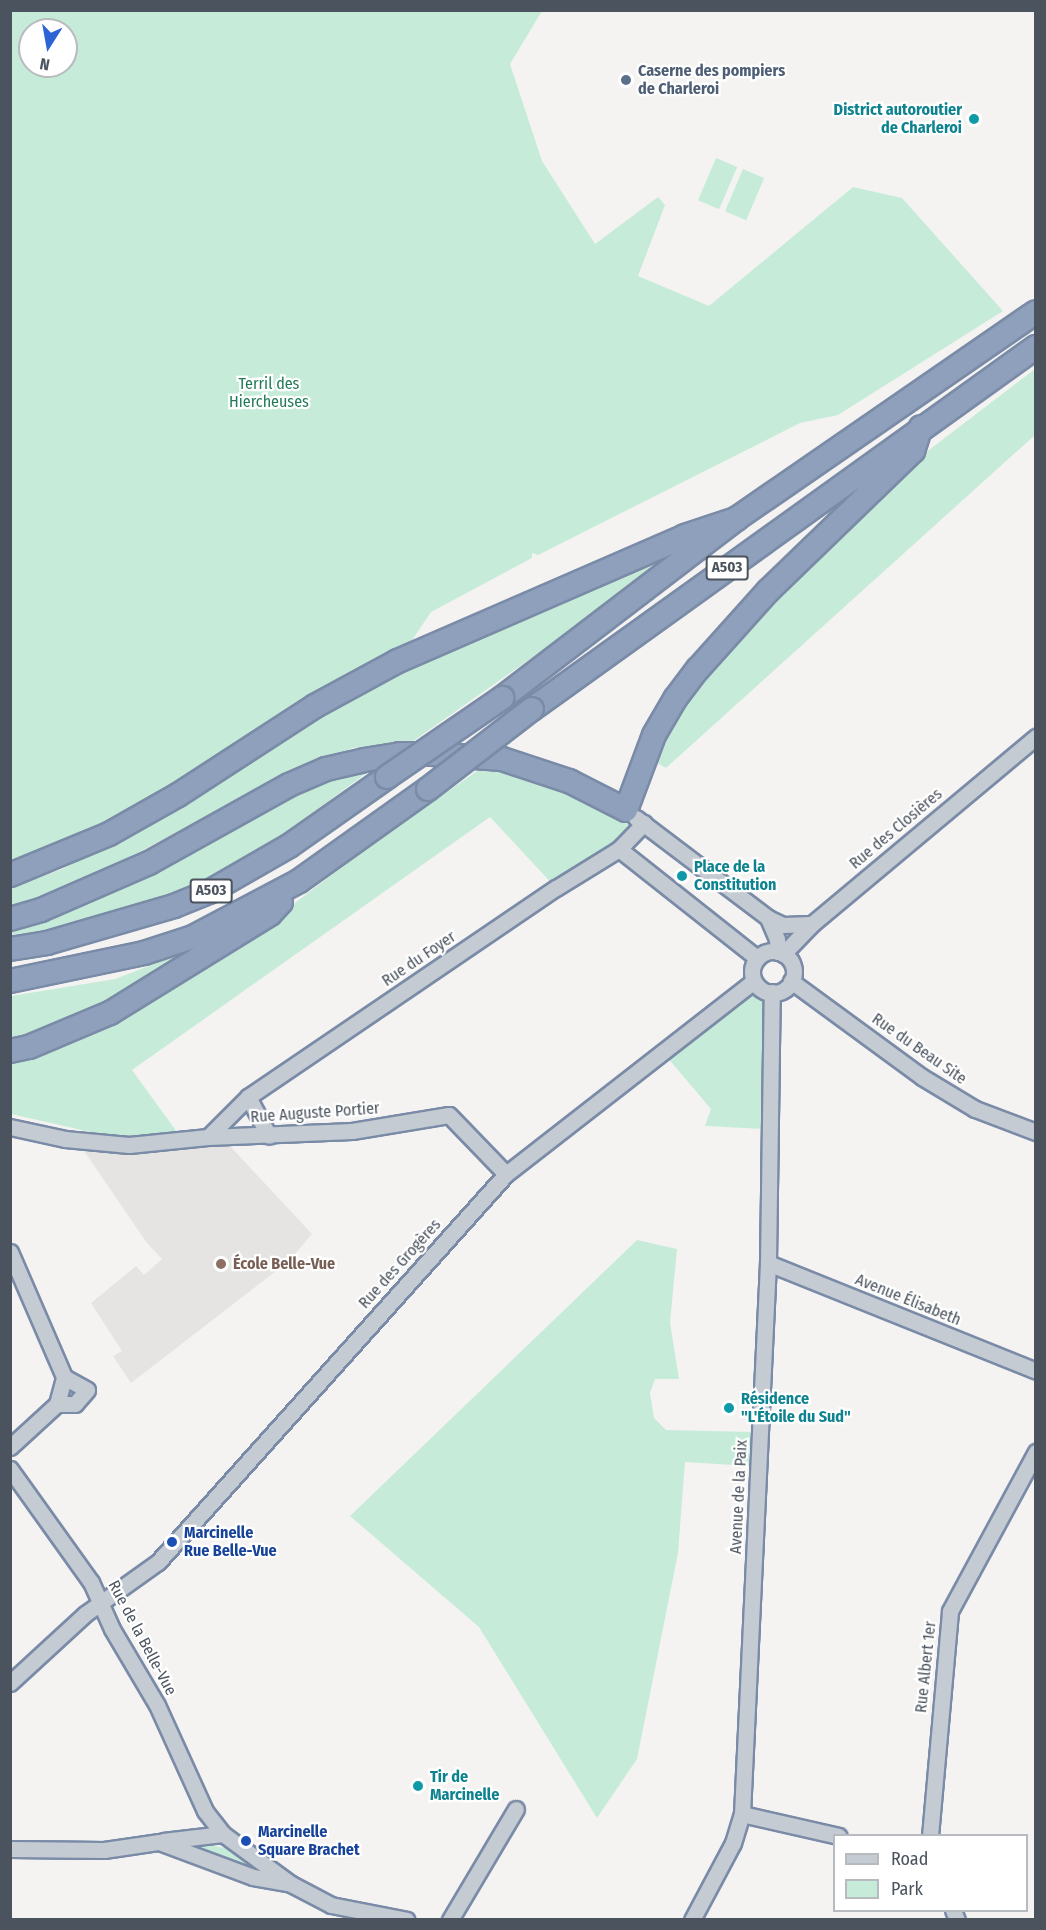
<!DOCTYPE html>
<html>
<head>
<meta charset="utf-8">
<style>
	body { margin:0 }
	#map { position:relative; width:1046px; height:1930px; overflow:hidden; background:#f4f3f2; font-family:"Fira Sans Condensed",sans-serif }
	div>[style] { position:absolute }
	.education>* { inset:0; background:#e5e4e3 }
	.green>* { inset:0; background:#c6ecd9; transform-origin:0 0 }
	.roads { filter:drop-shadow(2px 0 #7a8ba7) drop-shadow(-2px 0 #7a8ba7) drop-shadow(0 2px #7a8ba7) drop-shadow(0 -2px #7a8ba7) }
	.minor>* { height:15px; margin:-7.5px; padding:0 7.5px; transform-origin:7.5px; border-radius:7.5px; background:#c5cbd2 }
	.minor>.ring { margin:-7.5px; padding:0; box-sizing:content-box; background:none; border:15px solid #c5cbd2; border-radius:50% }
	.highway>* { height:22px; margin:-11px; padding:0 11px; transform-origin:11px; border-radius:11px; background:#8fa0bc }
	.bridges { filter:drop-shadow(2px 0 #7a8ba7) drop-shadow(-2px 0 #7a8ba7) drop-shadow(0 2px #7a8ba7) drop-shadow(0 -2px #7a8ba7) }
	.highway-bridge>* { height:22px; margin:-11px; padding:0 11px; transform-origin:11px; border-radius:11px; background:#8fa0bc }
	.dots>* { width:16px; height:16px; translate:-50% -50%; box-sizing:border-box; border:3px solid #fff; border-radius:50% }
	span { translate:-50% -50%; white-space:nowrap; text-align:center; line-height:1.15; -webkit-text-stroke:4.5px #fff; paint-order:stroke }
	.shield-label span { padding:2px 4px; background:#fff; border:2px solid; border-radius:4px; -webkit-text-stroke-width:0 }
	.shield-label { font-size:15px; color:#4b535e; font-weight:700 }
	.service-label { font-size:16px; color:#4e5e75; font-weight:700 }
	.left { translate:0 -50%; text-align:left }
	.culture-label { font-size:16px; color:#0d838f; font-weight:700 }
	.right { translate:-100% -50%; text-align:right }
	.park-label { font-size:16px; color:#217b58 }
	.street-label { font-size:16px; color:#4b535e }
	.education-label { font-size:16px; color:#785e54; font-weight:700 }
	.transit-label { font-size:16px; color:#164399; font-weight:700 }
	.frame { position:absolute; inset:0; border:12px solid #4b535e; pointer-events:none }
	.legend { position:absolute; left:833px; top:1834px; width:195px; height:78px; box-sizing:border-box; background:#fff; border:2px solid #b7babf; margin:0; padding:8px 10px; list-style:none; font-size:18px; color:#4b535e }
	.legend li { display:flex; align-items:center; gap:12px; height:30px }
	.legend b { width:30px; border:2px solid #b7babf }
	.north { position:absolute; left:18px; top:18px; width:60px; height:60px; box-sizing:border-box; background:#fff; border:2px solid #b7babf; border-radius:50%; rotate:191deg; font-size:16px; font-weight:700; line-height:24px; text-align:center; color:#4b535e }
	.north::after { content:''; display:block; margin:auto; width:21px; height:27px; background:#2c63d5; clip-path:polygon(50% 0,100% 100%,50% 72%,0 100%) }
</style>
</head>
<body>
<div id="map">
	<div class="education">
		<i style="clip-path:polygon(230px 1146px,312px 1234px,289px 1261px,131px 1383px,113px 1356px,122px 1351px,91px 1303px,136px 1266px,144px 1275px,162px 1259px,147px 1243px,82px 1148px,132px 1151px)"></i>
	</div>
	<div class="green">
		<i style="clip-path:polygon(evenodd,10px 11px,542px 11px,510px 64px,542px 161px,595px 244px,658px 197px,665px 205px,638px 276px,709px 306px,853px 187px,902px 198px,1003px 311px,838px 415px,800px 423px,538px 555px,532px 553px,532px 558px,431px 612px,398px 661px,178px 795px,11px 875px,10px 11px,30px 30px,66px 30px,66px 66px,30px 66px,30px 30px)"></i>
		<i style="left:716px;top:158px;width:23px;height:46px;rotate:23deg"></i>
		<i style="left:743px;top:169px;width:23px;height:46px;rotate:23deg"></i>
		<i style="clip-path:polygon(1035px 369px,1035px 435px,666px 768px,653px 760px,680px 698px,815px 557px,929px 450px)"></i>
		<i style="clip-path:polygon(684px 551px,409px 744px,352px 748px,273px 783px,42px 902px,11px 912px,10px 888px,63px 869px,115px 840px,404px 666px,524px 620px)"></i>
		<i style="clip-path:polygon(483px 767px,539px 781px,644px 823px,556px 888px,490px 817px,132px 1070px,177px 1132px,158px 1138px,108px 1136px,11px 1114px,10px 1062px,42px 1054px,106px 1027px,163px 995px,283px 912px,379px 839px)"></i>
		<i style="clip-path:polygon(372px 769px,284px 834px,191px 889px,71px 928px,11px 938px,11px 925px,336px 775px)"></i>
		<i style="clip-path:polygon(183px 953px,145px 984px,87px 1015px,40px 1034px,11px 1039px,11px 996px,115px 979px)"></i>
		<i style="clip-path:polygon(749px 993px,767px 999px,765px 1129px,705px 1126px,711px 1109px,667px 1057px)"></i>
		<i style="clip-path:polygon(637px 1240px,677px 1249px,670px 1323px,679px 1379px,655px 1379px,650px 1393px,654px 1418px,666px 1430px,752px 1432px,750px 1466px,685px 1462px,678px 1553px,637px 1759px,597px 1818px,479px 1627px,350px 1516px)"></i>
		<i style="clip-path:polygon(195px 1842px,230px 1849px,258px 1869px,258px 1871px,194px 1850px)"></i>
	</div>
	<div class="roads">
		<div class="minor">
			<i style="left:636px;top:818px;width:166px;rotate:37.1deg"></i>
			<i style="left:768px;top:918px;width:23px;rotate:67deg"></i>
			<i style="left:777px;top:939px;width:13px;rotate:86deg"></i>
			<i style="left:619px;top:849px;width:176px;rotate:38.3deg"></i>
			<i style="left:768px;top:918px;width:17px;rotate:25deg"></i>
			<i style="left:783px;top:925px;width:29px;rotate:-2deg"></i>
			<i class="ring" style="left:752px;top:951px;width:27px;height:27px"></i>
			<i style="left:783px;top:954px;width:42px;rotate:-46deg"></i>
			<i style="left:812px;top:924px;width:292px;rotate:-39.9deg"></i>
			<i style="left:791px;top:981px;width:162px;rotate:36.2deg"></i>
			<i style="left:922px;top:1077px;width:62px;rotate:31.1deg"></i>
			<i style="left:975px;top:1109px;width:65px;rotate:20.7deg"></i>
			<i style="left:248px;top:1097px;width:44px;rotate:61.7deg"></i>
			<i style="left:10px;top:1127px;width:56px;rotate:12.3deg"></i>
			<i style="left:65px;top:1139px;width:64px;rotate:5.4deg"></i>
			<i style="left:129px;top:1145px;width:79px;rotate:-5.8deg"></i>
			<i style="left:208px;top:1137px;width:57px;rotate:-45deg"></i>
			<i style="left:248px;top:1097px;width:372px;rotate:-34.2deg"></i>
			<i style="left:556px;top:888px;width:74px;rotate:-31.8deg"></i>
			<i style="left:619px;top:849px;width:36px;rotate:-46deg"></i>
			<i style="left:208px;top:1137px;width:144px;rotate:-2.4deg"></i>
			<i style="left:352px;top:1131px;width:98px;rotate:-9.4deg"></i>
			<i style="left:449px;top:1115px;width:82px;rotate:46deg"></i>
			<i style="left:10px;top:1252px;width:136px;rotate:66.6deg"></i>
			<i style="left:768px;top:1263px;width:289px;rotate:21.9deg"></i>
			<i style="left:64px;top:1377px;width:26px;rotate:29deg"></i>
			<i style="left:87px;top:1390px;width:18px;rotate:131deg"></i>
			<i style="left:75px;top:1404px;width:18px;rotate:180deg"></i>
			<i style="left:57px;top:1404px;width:28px;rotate:-75deg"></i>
			<i style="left:10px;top:1447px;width:64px;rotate:-42.5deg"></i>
			<i style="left:10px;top:1469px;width:139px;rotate:54.4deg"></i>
			<i style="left:91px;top:1582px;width:51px;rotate:65.9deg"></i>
			<i style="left:112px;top:1629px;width:88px;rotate:59.4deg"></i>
			<i style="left:157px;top:1705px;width:116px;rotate:65.6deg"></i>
			<i style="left:205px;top:1811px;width:29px;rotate:52deg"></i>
			<i style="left:223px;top:1834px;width:84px;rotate:36.3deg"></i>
			<i style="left:291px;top:1884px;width:45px;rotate:27.7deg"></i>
			<i style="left:331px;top:1905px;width:77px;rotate:11.2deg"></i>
			<i style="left:10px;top:1683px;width:102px;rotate:-42.6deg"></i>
			<i style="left:85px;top:1614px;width:90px;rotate:-35.5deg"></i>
			<i style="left:158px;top:1562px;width:521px;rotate:-48.11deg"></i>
			<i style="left:506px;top:1174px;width:314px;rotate:-37.9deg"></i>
			<i style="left:742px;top:1814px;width:99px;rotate:12.8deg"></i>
			<i style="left:930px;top:1836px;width:226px;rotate:-84.9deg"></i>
			<i style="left:950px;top:1611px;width:181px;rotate:-61.6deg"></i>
			<i style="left:163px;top:1841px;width:60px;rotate:-6.7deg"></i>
			<i style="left:10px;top:1849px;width:94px;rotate:0.6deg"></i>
			<i style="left:104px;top:1850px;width:56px;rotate:-8.3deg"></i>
			<i style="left:159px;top:1842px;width:100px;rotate:20.4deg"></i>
			<i style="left:253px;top:1877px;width:36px;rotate:10deg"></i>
			<i style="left:953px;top:1910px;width:11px;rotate:68deg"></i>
			<i style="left:450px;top:1920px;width:129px;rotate:-59.3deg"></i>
			<i style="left:692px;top:1920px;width:87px;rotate:-62deg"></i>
			<i style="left:733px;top:1843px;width:30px;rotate:-73deg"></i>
			<i style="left:742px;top:1814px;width:552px;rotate:-87.3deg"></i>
			<i style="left:768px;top:1263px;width:271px;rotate:-89.2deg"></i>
		</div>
		<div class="highway">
			<i style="left:502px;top:698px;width:295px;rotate:-37.4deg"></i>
			<i style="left:736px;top:519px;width:364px;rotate:-34.6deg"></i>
			<i style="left:532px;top:709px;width:621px;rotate:-35.69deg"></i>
			<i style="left:10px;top:875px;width:107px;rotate:-22.5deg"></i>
			<i style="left:109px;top:834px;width:79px;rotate:-29.5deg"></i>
			<i style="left:178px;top:795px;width:163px;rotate:-33deg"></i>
			<i style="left:315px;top:706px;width:94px;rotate:-28.5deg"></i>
			<i style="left:398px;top:661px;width:313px;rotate:-23.5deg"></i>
			<i style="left:685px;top:536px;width:54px;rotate:-18.4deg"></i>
			<i style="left:10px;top:919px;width:32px;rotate:-16deg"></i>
			<i style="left:41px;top:910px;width:118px;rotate:-23.5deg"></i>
			<i style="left:149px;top:863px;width:160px;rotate:-29.1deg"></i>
			<i style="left:289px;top:785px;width:40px;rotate:-23.4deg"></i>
			<i style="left:326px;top:769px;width:39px;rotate:-13deg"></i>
			<i style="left:364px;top:760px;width:36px;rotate:-9deg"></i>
			<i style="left:400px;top:754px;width:32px"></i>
			<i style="left:432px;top:754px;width:70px;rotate:4.1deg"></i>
			<i style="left:502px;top:759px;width:71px;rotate:18.2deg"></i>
			<i style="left:569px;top:781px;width:64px;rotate:27deg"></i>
			<i style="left:626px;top:810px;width:80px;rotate:-69.5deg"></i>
			<i style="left:654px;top:735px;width:42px;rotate:-59.7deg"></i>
			<i style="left:675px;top:699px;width:38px;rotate:-53deg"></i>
			<i style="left:698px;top:669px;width:105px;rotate:-48.1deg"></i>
			<i style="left:768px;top:591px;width:202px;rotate:-44deg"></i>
			<i style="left:913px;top:451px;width:25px;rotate:-72deg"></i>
			<i style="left:10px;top:949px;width:37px;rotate:-9deg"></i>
			<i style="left:47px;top:943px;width:132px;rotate:-16.2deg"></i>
			<i style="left:174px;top:906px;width:38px;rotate:-22deg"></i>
			<i style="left:209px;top:892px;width:92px;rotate:-29.9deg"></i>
			<i style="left:289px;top:846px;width:120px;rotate:-35.1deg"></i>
			<i style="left:10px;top:981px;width:137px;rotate:-11.8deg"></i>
			<i style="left:144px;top:953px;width:52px;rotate:-18.1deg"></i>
			<i style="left:193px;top:937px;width:120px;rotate:-27.8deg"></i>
			<i style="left:299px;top:881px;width:158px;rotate:-35.5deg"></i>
			<i style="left:10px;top:1051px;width:19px;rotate:-12deg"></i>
			<i style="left:29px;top:1047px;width:88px;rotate:-22.8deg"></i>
			<i style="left:110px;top:1013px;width:188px;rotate:-31.7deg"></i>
			<i style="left:270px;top:914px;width:16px;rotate:-47deg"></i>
		</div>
	</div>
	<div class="bridges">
		<div class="highway-bridge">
			<i style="left:387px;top:777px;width:140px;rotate:-34.5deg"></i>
			<i style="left:428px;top:789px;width:131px;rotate:-37.6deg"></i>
		</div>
	</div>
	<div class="dots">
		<i style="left:626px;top:80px;background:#5c6f8a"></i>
		<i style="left:974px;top:119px;background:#0f9aa8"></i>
		<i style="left:682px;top:876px;background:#0f9aa8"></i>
		<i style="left:221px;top:1264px;background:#8d6e63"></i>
		<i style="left:729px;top:1408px;background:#0f9aa8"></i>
		<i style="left:172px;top:1542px;background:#1a4fb4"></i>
		<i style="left:418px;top:1786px;background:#0f9aa8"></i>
		<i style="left:246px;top:1841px;background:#1a4fb4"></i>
	</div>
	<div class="shield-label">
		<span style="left:727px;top:568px">A503</span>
		<span style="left:211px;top:891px">A503</span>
	</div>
	<div class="service-label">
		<span class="left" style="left:638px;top:80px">Caserne des pompiers<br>de Charleroi</span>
	</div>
	<div class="culture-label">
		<span class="right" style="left:962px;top:119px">District autoroutier<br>de Charleroi</span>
		<span class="left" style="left:694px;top:876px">Place de la<br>Constitution</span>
		<span class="left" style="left:741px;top:1408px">Résidence<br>"L'Étoile du Sud"</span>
		<span class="left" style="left:430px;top:1786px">Tir de<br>Marcinelle</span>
	</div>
	<div class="park-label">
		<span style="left:269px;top:393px">Terril des<br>Hiercheuses</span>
	</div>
	<div class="street-label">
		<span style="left:896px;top:829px;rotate:-40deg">Rue des Closières</span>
		<span style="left:419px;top:959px;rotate:-34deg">Rue du Foyer</span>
		<span style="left:919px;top:1049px;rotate:35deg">Rue du Beau Site</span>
		<span style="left:315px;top:1113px;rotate:-4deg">Rue Auguste Portier</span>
		<span style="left:400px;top:1264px;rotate:-48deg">Rue des Grogères</span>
		<span style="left:908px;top:1300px;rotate:22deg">Avenue Élisabeth</span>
		<span style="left:739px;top:1497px;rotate:-87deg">Avenue de la Paix</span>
		<span style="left:142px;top:1638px;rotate:62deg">Rue de la Belle-Vue</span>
		<span style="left:926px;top:1667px;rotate:-84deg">Rue Albert 1er</span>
	</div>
	<div class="education-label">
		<span class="left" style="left:233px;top:1264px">École Belle-Vue</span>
	</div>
	<div class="transit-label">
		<span class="left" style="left:184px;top:1542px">Marcinelle<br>Rue Belle-Vue</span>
		<span class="left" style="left:258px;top:1841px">Marcinelle<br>Square Brachet</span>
	</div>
	<div class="frame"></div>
	<ul class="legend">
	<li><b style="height:8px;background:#c5cbd2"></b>Road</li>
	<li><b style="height:16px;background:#c6ecd9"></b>Park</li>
	</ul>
	<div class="north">N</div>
</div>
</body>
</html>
